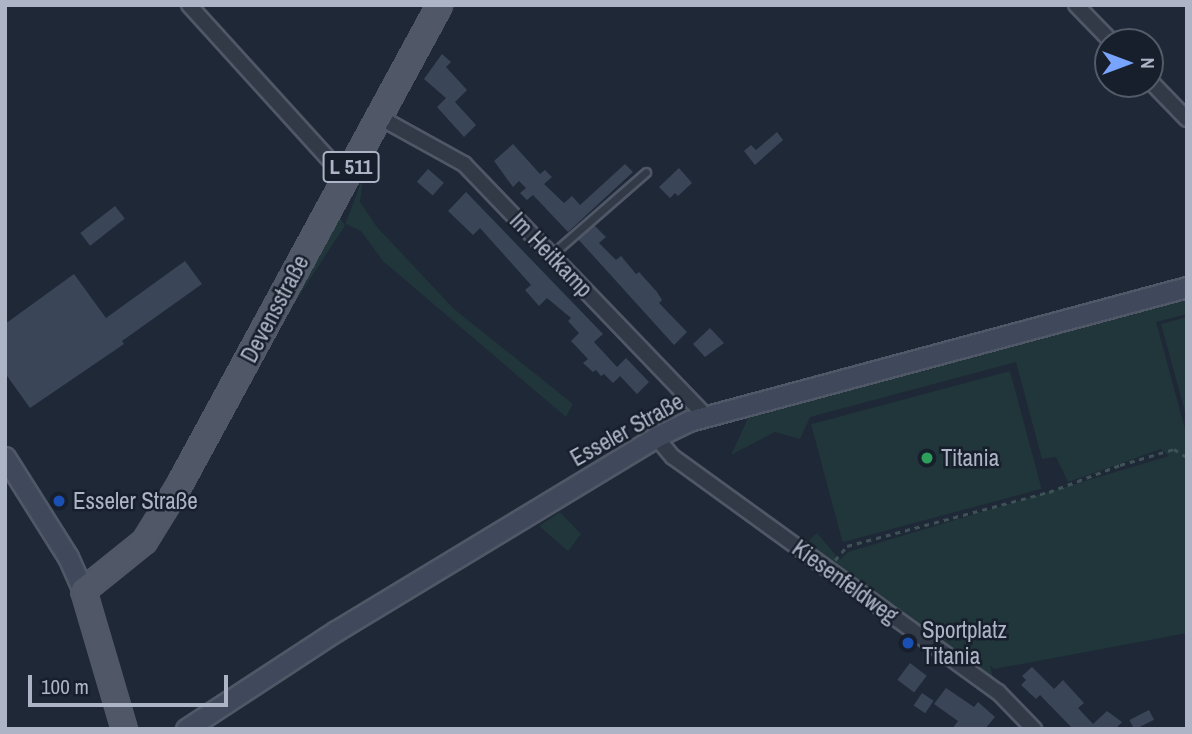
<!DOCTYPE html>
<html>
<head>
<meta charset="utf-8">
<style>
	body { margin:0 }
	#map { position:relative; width:1192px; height:734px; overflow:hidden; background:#1e2837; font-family:"Archivo Narrow",sans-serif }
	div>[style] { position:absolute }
	.green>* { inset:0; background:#21363a; transform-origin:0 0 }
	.building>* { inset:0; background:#3a4558; transform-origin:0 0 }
	.path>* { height:2.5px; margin-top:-1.25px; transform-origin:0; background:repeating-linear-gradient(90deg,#3e5256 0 5px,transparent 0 10px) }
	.roads { filter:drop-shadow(2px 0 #505766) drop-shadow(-2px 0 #505766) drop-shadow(0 2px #505766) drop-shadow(0 -2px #505766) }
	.service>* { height:7px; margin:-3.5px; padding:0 3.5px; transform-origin:3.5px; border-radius:3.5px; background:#323a48 }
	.minor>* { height:14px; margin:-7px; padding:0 7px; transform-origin:7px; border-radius:7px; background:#323a48 }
	.secondary>* { height:19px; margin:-9.5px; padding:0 9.5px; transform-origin:9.5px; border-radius:9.5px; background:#40485b }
	.primary>* { height:23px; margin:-11.5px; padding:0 11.5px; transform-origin:11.5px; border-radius:11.5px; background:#505868 }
	.dots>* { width:19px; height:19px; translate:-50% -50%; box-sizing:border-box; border:4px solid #181f2c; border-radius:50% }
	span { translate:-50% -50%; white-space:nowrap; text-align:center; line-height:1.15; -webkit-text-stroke:5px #181f2c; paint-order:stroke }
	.shield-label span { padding:2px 5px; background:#181f2c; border:2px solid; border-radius:5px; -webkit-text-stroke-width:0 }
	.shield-label { font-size:21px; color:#acb4c5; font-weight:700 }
	.street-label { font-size:23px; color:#acb4c5 }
	.poi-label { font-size:23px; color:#acb4c5 }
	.left { translate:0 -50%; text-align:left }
	.frame { position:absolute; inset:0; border:7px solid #acb4c5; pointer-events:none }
	.north { position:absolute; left:1094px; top:28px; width:70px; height:70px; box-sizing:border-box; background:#181f2c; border:2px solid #535b69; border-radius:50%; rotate:90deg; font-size:19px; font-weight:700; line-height:28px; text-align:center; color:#acb4c5 }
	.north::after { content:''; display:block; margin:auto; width:24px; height:32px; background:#79a4fd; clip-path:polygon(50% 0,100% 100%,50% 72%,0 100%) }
	.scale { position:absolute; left:28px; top:675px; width:200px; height:32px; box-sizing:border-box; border:4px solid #acb4c5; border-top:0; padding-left:9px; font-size:21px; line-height:24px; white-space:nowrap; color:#acb4c5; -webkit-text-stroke:5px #181f2c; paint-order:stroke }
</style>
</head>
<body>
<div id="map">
	<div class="green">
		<i style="clip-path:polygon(363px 177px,360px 202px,376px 226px,454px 309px,573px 404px,566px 417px,383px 261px,361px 231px,346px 224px,293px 305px,254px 376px,252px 370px,338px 216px,345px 225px)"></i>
		<i style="clip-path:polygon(1187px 295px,1187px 314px,1156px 322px,1187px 436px,1187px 633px,994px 669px,990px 665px,993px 678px,978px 673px,804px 545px,817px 533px,840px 560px,848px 552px,1169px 456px,1161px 449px,1068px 482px,1056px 457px,1042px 459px,1016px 362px,810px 417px,800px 439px,775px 432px,731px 455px,749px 416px,842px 392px,843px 386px)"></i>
		<i style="clip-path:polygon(1187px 317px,1187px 419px,1161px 324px)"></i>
		<i style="left:1010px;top:371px;width:122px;height:206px;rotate:75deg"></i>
		<i style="clip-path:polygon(560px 512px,581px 534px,568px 551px,539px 526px)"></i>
	</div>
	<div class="building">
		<i style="clip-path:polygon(442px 54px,451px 62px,446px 67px,467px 90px,455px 102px,476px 125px,464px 137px,437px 107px,446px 98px,424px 79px)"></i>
		<i style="clip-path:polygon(777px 132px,783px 140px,755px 165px,744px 151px,751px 145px,756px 150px)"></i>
		<i style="clip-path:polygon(513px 144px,540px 174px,545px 170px,552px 177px,544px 184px,564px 203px,572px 196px,580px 205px,625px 164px,633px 172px,568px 232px,533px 195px,527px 200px,520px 193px,526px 188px,519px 181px,513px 187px,494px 161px)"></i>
		<i style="clip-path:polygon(679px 168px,692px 183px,678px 196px,675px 193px,670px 198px,659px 187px)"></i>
		<i style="left:428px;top:169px;width:21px;height:17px;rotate:41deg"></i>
		<i style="clip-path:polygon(466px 192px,603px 334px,594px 342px,617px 367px,626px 358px,649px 382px,637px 394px,620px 376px,613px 383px,604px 374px,601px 376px,596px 370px,593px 372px,583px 363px,588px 359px,571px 341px,579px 333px,568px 321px,571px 318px,547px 298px,539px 306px,525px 290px,531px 285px,480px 228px,473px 235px,448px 211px)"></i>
		<i style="left:115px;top:206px;width:16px;height:44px;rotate:52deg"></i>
		<i style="clip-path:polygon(594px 225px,606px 237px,599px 243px,616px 260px,621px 256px,636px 274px,639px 272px,657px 292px,662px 300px,659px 303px,687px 332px,674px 345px,578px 239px)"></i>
		<i style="clip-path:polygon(185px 261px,202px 284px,122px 341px,124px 344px,30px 408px,5px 373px,5px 324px,74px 274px,106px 318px)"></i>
		<i style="clip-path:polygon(710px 328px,724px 343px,705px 357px,693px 344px)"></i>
		<i style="left:910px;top:663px;width:21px;height:21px;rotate:37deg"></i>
		<i style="clip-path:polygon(1032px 667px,1054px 689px,1063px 680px,1084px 703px,1078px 708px,1093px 724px,1107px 711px,1122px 722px,1115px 729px,1073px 729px,1040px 695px,1036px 699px,1021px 685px,1026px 680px,1022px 676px)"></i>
		<i style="clip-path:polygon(946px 688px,974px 707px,978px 702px,995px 717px,985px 729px,952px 729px,958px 721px,934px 704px)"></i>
		<i style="left:922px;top:693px;width:14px;height:15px;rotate:34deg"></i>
		<i style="left:1149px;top:710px;width:11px;height:22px;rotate:63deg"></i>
	</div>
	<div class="path">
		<i style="left:835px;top:560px;width:18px;rotate:-49deg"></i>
		<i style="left:847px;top:546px;width:209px;rotate:-15deg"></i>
		<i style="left:1049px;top:492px;width:76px;rotate:-20.8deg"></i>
		<i style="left:1120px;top:465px;width:56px;rotate:-16.5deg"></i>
		<i style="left:1174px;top:449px;width:15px;rotate:32deg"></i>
	</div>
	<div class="roads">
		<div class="service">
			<i style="left:551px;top:255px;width:126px;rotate:-41.1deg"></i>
		</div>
		<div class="minor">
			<i style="left:189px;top:5px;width:232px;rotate:47.8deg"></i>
			<i style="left:1076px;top:5px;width:52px;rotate:45.8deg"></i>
			<i style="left:1150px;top:81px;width:53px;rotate:45.8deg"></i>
			<i style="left:379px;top:117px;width:97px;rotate:28.9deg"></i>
			<i style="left:464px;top:164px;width:348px;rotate:46.2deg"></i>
			<i style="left:656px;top:437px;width:26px;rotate:50deg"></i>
			<i style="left:673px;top:457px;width:401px;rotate:35.9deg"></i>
			<i style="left:998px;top:692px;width:52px;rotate:45.8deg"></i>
		</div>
		<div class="secondary">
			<i style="left:5px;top:457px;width:118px;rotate:57.8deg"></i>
			<i style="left:68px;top:557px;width:36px;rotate:66deg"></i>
			<i style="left:186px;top:729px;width:179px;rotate:-33.2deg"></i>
			<i style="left:336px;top:631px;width:374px;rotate:-31.2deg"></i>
			<i style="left:656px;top:437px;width:37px;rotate:-26deg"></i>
			<i style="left:689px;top:421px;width:516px;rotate:-15.06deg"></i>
		</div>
		<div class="primary">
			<i style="left:124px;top:729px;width:145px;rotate:-106.4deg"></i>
			<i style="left:83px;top:590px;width:78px;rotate:-38.8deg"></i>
			<i style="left:144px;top:541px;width:65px;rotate:-58.3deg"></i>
			<i style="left:178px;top:486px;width:547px;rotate:-61.51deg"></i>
		</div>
	</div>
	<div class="dots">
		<i style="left:927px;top:458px;background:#2e9e5b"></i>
		<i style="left:59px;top:501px;background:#1a4fb4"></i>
		<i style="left:908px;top:643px;background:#1a4fb4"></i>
	</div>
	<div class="shield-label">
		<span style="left:351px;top:167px">L 511</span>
	</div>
	<div class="street-label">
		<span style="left:551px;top:255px;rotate:46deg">Im Heitkamp</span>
		<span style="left:275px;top:309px;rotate:-62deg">Devensstraße</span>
		<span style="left:627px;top:430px;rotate:-29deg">Esseler Straße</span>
		<span style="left:845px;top:582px;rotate:36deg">Kiesenfeldweg</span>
	</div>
	<div class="poi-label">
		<span class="left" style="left:941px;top:458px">Titania</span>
		<span class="left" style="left:73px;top:501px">Esseler Straße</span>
		<span class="left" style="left:922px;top:643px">Sportplatz<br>Titania</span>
	</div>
	<div class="frame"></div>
	<div class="north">N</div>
	<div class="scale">100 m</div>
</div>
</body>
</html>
